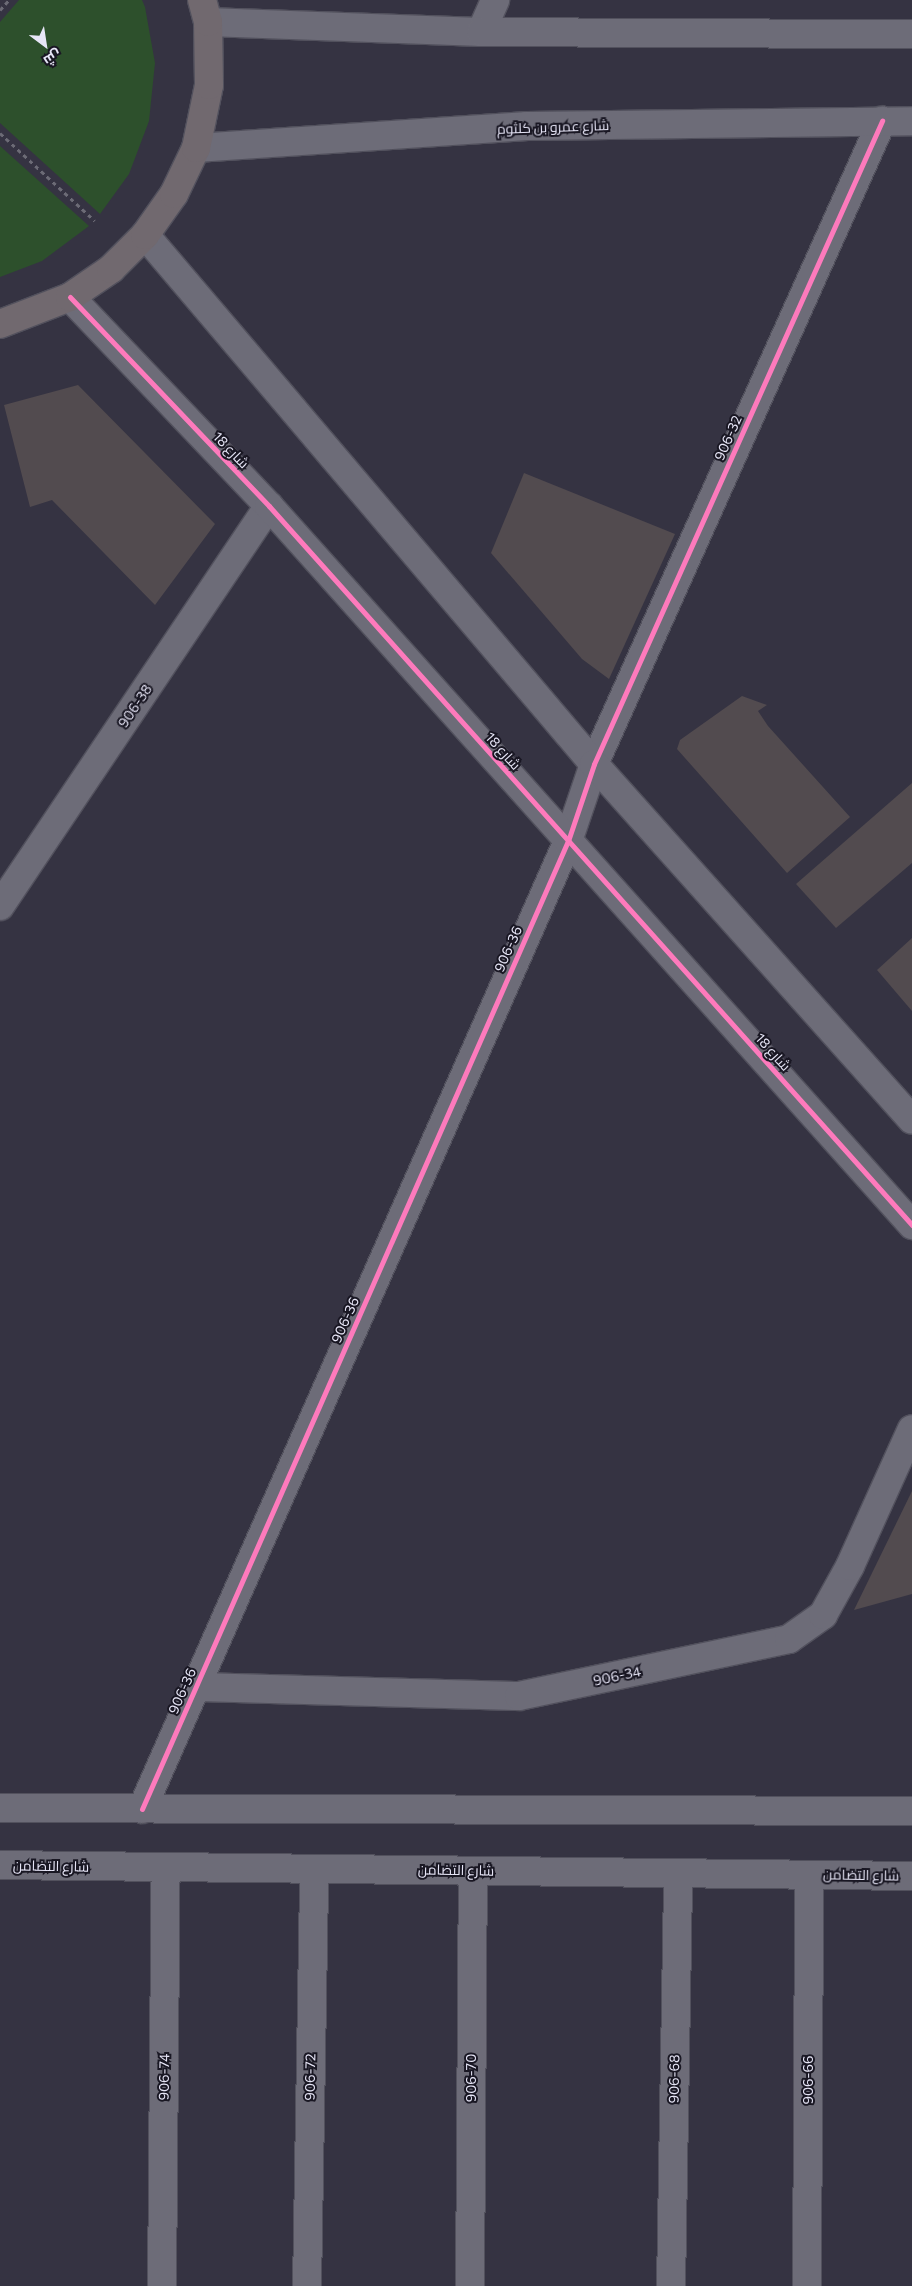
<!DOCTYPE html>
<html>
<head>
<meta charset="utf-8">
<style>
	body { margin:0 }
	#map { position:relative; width:912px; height:2286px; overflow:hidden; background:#353342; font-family:Commissioner,Cairo,sans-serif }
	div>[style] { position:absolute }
	.green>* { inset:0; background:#2d502c }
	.building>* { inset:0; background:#524b4f }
	.path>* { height:3px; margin-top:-1.5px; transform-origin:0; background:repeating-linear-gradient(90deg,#6c6b76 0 4px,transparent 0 8px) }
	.roads { filter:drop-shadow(1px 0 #52515d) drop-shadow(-1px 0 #52515d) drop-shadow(0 1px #52515d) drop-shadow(0 -1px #52515d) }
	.minor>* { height:28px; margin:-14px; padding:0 14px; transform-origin:14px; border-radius:14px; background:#6d6c78 }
	.tertiary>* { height:28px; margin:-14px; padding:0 14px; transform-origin:14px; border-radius:14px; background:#6d6c78 }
	.primary>* { height:28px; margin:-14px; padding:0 14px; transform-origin:14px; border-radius:14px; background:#71696f }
	.cycleway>* { height:5px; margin:-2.5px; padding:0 2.5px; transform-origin:2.5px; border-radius:2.5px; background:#fd7abc }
	span { translate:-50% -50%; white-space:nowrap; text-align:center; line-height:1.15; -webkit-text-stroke:4px #191723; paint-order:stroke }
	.street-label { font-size:14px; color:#e7e6f7 }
	.north { position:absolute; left:20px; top:20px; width:50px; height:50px; -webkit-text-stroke:4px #191723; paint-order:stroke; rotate:149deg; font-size:14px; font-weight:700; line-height:20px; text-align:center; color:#e7e6f7 }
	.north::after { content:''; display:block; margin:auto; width:18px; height:22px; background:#e7e6f7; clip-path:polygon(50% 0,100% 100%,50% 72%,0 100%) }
</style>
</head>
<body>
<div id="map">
	<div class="green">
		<i style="clip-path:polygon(19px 0,142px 0,145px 7px,155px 63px,149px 121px,129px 174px,100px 214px,0 123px,0 22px)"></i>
		<i style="clip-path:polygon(0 146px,89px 226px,42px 261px,0 277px)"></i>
	</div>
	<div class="building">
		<i style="clip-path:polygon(78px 385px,215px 524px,155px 605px,52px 500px,30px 507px,4px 405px)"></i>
		<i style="clip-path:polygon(524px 473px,675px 534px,609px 679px,582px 659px,491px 553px)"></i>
		<i style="clip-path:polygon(742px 696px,767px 705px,758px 711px,768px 726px,850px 817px,787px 873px,677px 749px,680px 740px)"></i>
		<i style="clip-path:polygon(912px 783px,912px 863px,836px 928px,796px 884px)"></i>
		<i style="clip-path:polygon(912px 938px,912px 1011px,877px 970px)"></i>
		<i style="clip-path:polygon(912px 1491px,912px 1594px,854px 1610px)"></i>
	</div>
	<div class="path">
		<i style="left:0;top:10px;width:13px;rotate:-48deg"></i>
		<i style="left:0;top:133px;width:129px;rotate:42.8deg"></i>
	</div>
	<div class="roads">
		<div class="minor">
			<i style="left:481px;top:32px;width:35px;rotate:-66deg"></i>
			<i style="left:0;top:906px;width:482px;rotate:-56.1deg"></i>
			<i style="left:196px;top:1687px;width:323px;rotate:1.6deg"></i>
			<i style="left:519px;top:1696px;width:276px;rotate:-11.9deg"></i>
			<i style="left:789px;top:1639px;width:42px;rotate:-35.2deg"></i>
			<i style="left:823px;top:1615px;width:56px;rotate:-61.1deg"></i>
			<i style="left:850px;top:1566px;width:150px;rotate:-65.7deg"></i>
			<i style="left:142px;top:1809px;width:1058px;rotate:-66.25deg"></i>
			<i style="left:568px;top:841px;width:81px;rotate:-71.3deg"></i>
			<i style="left:594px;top:764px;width:705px;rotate:-65.87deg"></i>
			<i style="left:162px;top:2286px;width:419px;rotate:-89.5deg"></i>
			<i style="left:307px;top:2286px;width:417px;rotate:-89deg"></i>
			<i style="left:470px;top:2286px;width:415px;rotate:-89.6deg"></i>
			<i style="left:671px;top:2286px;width:413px;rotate:-89deg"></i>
			<i style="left:807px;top:2286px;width:411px;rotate:-89.7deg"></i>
		</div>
		<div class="tertiary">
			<i style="left:208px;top:22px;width:273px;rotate:2.1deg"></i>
			<i style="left:481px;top:32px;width:431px;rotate:0.3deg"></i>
			<i style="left:196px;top:148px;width:332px;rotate:-3.8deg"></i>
			<i style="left:527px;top:126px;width:385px;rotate:-0.7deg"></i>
			<i style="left:145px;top:235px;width:694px;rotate:49.68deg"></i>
			<i style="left:594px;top:764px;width:477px;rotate:48.2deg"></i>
			<i style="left:70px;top:297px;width:289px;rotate:46.4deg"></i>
			<i style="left:269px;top:506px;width:965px;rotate:48.19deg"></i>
			<i style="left:0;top:1808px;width:912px;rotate:0.19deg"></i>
			<i style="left:0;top:1865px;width:912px;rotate:0.69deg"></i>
		</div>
		<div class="primary">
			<i style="left:0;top:324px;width:75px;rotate:-21.1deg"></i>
			<i style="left:70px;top:297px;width:50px;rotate:-34.3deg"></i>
			<i style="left:111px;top:269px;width:48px;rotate:-45deg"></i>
			<i style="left:145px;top:235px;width:50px;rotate:-54.7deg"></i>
			<i style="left:174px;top:194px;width:51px;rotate:-64.4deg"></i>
			<i style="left:196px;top:148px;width:64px;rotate:-78.3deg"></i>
			<i style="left:209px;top:85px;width:63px;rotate:-90.9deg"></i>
			<i style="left:208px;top:22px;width:23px;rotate:-105deg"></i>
		</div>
	</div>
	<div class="cycleway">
		<i style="left:70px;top:297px;width:289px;rotate:46.4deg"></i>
		<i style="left:269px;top:506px;width:965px;rotate:48.19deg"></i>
		<i style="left:142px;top:1809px;width:1058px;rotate:-66.25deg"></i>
		<i style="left:568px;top:841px;width:81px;rotate:-71.3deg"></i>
		<i style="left:594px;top:764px;width:705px;rotate:-65.87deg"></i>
	</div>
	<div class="street-label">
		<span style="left:553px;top:127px;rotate:-2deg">شارع عمرو بن كلثوم</span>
		<span style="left:728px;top:438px;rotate:-66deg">906-32</span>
		<span style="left:231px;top:450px;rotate:46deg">شارع 18</span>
		<span style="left:135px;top:706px;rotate:-56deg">906-38</span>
		<span style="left:503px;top:751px;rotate:48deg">شارع 18</span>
		<span style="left:508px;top:949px;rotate:-66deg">906-36</span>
		<span style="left:773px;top:1052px;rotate:48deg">شارع 18</span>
		<span style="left:345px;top:1320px;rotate:-66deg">906-36</span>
		<span style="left:617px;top:1676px;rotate:-12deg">906-34</span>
		<span style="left:182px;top:1691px;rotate:-66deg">906-36</span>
		<span style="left:51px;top:1866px;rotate:1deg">شارع التضامن</span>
		<span style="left:456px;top:1870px;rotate:1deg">شارع التضامن</span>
		<span style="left:861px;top:1875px;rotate:1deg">شارع التضامن</span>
		<span style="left:164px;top:2077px;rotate:-89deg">906-74</span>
		<span style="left:310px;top:2077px;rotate:-89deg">906-72</span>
		<span style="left:471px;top:2078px;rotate:-90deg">906-70</span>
		<span style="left:674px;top:2079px;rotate:-89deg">906-68</span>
		<span style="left:808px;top:2080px;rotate:-90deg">906-66</span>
	</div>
	<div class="north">ش</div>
</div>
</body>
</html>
